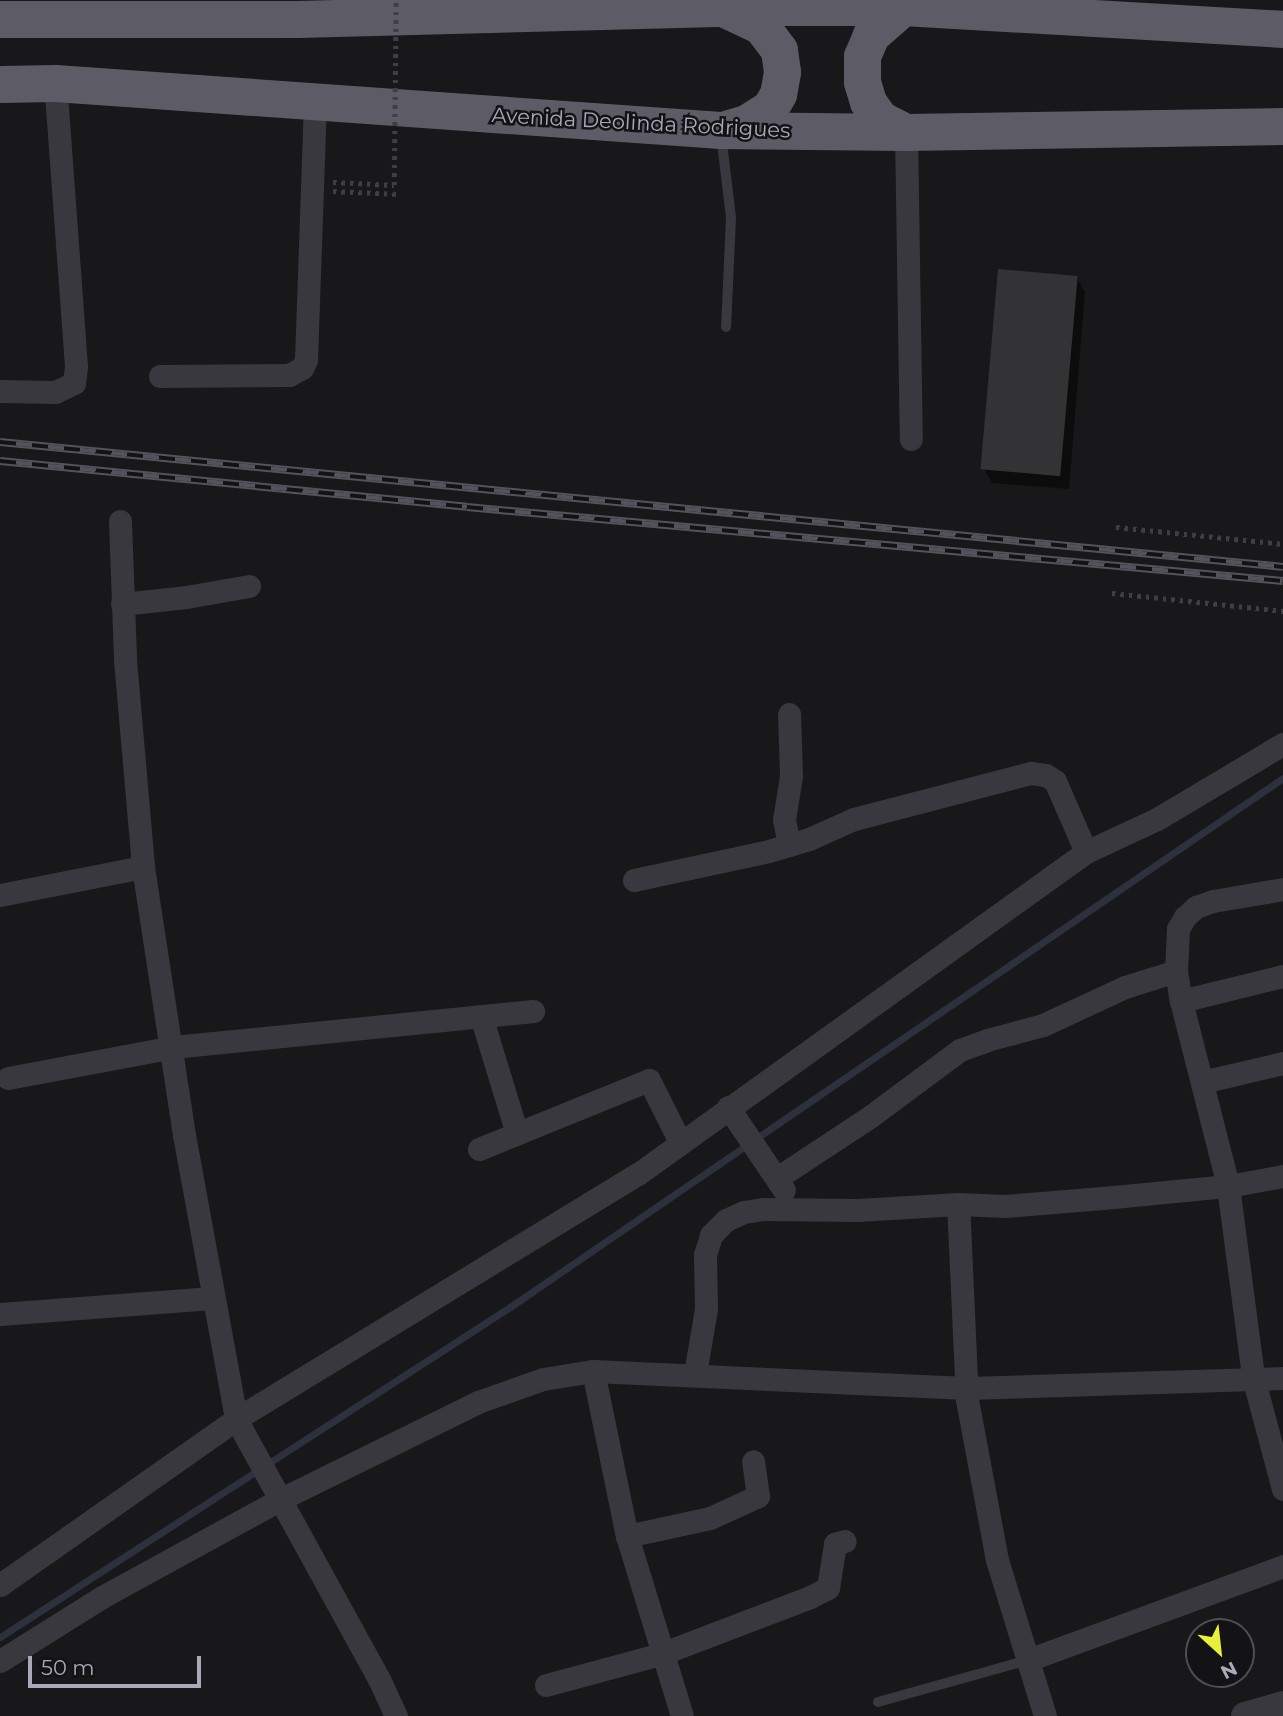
<!DOCTYPE html>
<html>
<head>
<meta charset="utf-8">
<style>
	body { margin:0 }
	#map { position:relative; width:1283px; height:1716px; overflow:hidden; background:#181719; font-family:Montserrat,sans-serif }
	div>[style] { position:absolute }
	.shadow>* { inset:0; background:#0007 }
	.stream>* { height:7px; margin:-3.5px; padding:0 3.5px; transform-origin:3.5px; border-radius:3.5px; background:#2d303d }
	.building>* { inset:0; background:#333235; transform-origin:0 0 }
	.path>* { height:4.5px; margin-top:-2.25px; transform-origin:0; background:repeating-linear-gradient(90deg,#3f3e45 0 3.5px,transparent 0 8.5px) }
	.service>* { height:10px; margin:-5px; padding:0 5px; transform-origin:5px; border-radius:5px; background:#39383e }
	.minor>* { height:23px; margin:-11.5px; padding:0 11.5px; transform-origin:11.5px; border-radius:11.5px; background:#39383e }
	.tertiary>* { height:28px; margin:-14px; padding:0 14px; transform-origin:14px; border-radius:14px; background:#39383e }
	.trunk>* { height:37px; margin:-18.5px; padding:0 18.5px; transform-origin:18.5px; border-radius:18.5px; background:#5d5c66 }
	.rail>* { height:8px; margin-top:-4px; transform-origin:0; background:repeating-linear-gradient(90deg,#131214 0 16px,#54535b 0 32px); box-sizing:border-box; border-block:2px solid #54535b }
	.path-bridge>* { height:4.5px; margin-top:-2.25px; transform-origin:0; background:repeating-linear-gradient(90deg,#3f3e45 0 3.5px,transparent 0 8.5px) }
	span { translate:-50% -50%; white-space:nowrap; text-align:center; line-height:1.15; -webkit-text-stroke:5px #131214; paint-order:stroke }
	.street-label { font-size:21px; color:#aaa9b9 }
	.north { position:absolute; left:1185px; top:1618px; width:70px; height:70px; box-sizing:border-box; background:#131214; border:2px solid #4f4e56; border-radius:50%; rotate:153deg; font-size:19px; font-weight:700; line-height:28px; text-align:center; color:#aaa9b9 }
	.north::after { content:''; display:block; margin:auto; width:24px; height:32px; background:#e7f038; clip-path:polygon(50% 0,100% 100%,50% 72%,0 100%) }
	.scale { position:absolute; left:28px; top:1656px; width:173px; height:32px; box-sizing:border-box; border:4px solid #aaa9b9; border-top:0; padding-left:9px; font-size:21px; line-height:24px; white-space:nowrap; color:#aaa9b9; -webkit-text-stroke:5px #131214; paint-order:stroke }
</style>
</head>
<body>
<div id="map">
	<div class="shadow">
		<i style="clip-path:polygon(1077px 278px,1085px 292px,1069px 489px,992px 483px,984px 469px)"></i>
	</div>
	<div class="stream">
		<i style="left:0;top:1637px;width:607px;rotate:-32.91deg"></i>
		<i style="left:510px;top:1307px;width:937px;rotate:-34.39deg"></i>
	</div>
	<div class="building">
		<i style="left:998px;top:269px;width:80px;height:201px;rotate:5deg"></i>
	</div>
	<div class="path">
		<i style="left:333px;top:182px;width:61px;rotate:2.8deg"></i>
		<i style="left:333px;top:191px;width:66px;rotate:2.6deg"></i>
		<i style="left:1116px;top:527px;width:168px;rotate:5.8deg"></i>
		<i style="left:1112px;top:593px;width:172px;rotate:6deg"></i>
	</div>
	<div class="service">
		<i style="left:721px;top:134px;width:85px;rotate:83.2deg"></i>
		<i style="left:731px;top:218px;width:109px;rotate:92.6deg"></i>
		<i style="left:878px;top:1702px;width:156px;rotate:-15.6deg"></i>
	</div>
	<div class="minor">
		<i style="left:906px;top:132px;width:307px;rotate:89.1deg"></i>
		<i style="left:160px;top:376px;width:129px;rotate:-0.4deg"></i>
		<i style="left:289px;top:375px;width:15px;rotate:-28deg"></i>
		<i style="left:302px;top:368px;width:9px;rotate:-63deg"></i>
		<i style="left:306px;top:360px;width:257px;rotate:-88deg"></i>
		<i style="left:0;top:391px;width:55px;rotate:1deg"></i>
		<i style="left:55px;top:392px;width:21px;rotate:-25deg"></i>
		<i style="left:74px;top:383px;width:17px;rotate:-83deg"></i>
		<i style="left:76px;top:366px;width:284px;rotate:-94.2deg"></i>
		<i style="left:120px;top:521px;width:139px;rotate:87.9deg"></i>
		<i style="left:125px;top:660px;width:208px;rotate:85deg"></i>
		<i style="left:143px;top:867px;width:271px;rotate:81.3deg"></i>
		<i style="left:184px;top:1135px;width:289px;rotate:79.6deg"></i>
		<i style="left:236px;top:1419px;width:297px;rotate:61.2deg"></i>
		<i style="left:379px;top:1679px;width:41px;rotate:65.3deg"></i>
		<i style="left:122px;top:604px;width:64px;rotate:-6.2deg"></i>
		<i style="left:186px;top:597px;width:64px;rotate:-9.9deg"></i>
		<i style="left:789px;top:845px;width:25px;rotate:-101deg"></i>
		<i style="left:784px;top:820px;width:45px;rotate:-81deg"></i>
		<i style="left:791px;top:776px;width:62px;rotate:-91.8deg"></i>
		<i style="left:634px;top:880px;width:138px;rotate:-12.1deg"></i>
		<i style="left:769px;top:851px;width:42px;rotate:-16.7deg"></i>
		<i style="left:809px;top:839px;width:49px;rotate:-24deg"></i>
		<i style="left:854px;top:819px;width:183px;rotate:-14.6deg"></i>
		<i style="left:1031px;top:773px;width:15px;rotate:8deg"></i>
		<i style="left:1046px;top:775px;width:11px;rotate:34deg"></i>
		<i style="left:1055px;top:781px;width:77px;rotate:66.4deg"></i>
		<i style="left:1283px;top:889px;width:71px;rotate:170.3deg"></i>
		<i style="left:1213px;top:901px;width:18px;rotate:161deg"></i>
		<i style="left:1196px;top:907px;width:15px;rotate:138deg"></i>
		<i style="left:1185px;top:917px;width:14px;rotate:120deg"></i>
		<i style="left:1178px;top:929px;width:42px;rotate:92.7deg"></i>
		<i style="left:1176px;top:971px;width:30px;rotate:81deg"></i>
		<i style="left:1181px;top:1001px;width:191px;rotate:75.7deg"></i>
		<i style="left:1228px;top:1186px;width:193px;rotate:82.5deg"></i>
		<i style="left:1253px;top:1377px;width:116px;rotate:75deg"></i>
		<i style="left:0;top:895px;width:146px;rotate:-11.1deg"></i>
		<i style="left:1181px;top:1001px;width:105px;rotate:-13.8deg"></i>
		<i style="left:481px;top:1016px;width:123px;rotate:73deg"></i>
		<i style="left:8px;top:1078px;width:168px;rotate:-10.6deg"></i>
		<i style="left:173px;top:1047px;width:362px;rotate:-5.7deg"></i>
		<i style="left:1202px;top:1082px;width:83px;rotate:-13.2deg"></i>
		<i style="left:728px;top:1107px;width:100px;rotate:56deg"></i>
		<i style="left:479px;top:1149px;width:183px;rotate:-22.1deg"></i>
		<i style="left:649px;top:1080px;width:69px;rotate:63.4deg"></i>
		<i style="left:777px;top:1178px;width:113px;rotate:-33.4deg"></i>
		<i style="left:871px;top:1116px;width:111px;rotate:-36.6deg"></i>
		<i style="left:960px;top:1050px;width:29px;rotate:-20deg"></i>
		<i style="left:987px;top:1040px;width:58px;rotate:-15deg"></i>
		<i style="left:1043px;top:1025px;width:90px;rotate:-24.9deg"></i>
		<i style="left:1125px;top:987px;width:53px;rotate:-17.4deg"></i>
		<i style="left:0;top:1314px;width:213px;rotate:-4.3deg"></i>
		<i style="left:593px;top:1371px;width:168px;rotate:78.4deg"></i>
		<i style="left:627px;top:1536px;width:188px;rotate:73deg"></i>
		<i style="left:695px;top:1374px;width:66px;rotate:-80.4deg"></i>
		<i style="left:706px;top:1309px;width:54px;rotate:-91.1deg"></i>
		<i style="left:705px;top:1255px;width:21px;rotate:-73deg"></i>
		<i style="left:711px;top:1235px;width:21px;rotate:-45deg"></i>
		<i style="left:726px;top:1220px;width:20px;rotate:-24deg"></i>
		<i style="left:744px;top:1212px;width:19px;rotate:-9deg"></i>
		<i style="left:763px;top:1209px;width:95px;rotate:0.6deg"></i>
		<i style="left:858px;top:1210px;width:100px;rotate:-3.4deg"></i>
		<i style="left:627px;top:1536px;width:85px;rotate:-12.2deg"></i>
		<i style="left:710px;top:1518px;width:53px;rotate:-24.6deg"></i>
		<i style="left:758px;top:1496px;width:35px;rotate:-98deg"></i>
		<i style="left:0;top:1585px;width:289px;rotate:-35.1deg"></i>
		<i style="left:236px;top:1419px;width:471px;rotate:-31.4deg"></i>
		<i style="left:638px;top:1174px;width:552px;rotate:-35.71deg"></i>
		<i style="left:1086px;top:852px;width:78px;rotate:-24.9deg"></i>
		<i style="left:1157px;top:819px;width:147px;rotate:-30.8deg"></i>
		<i style="left:1028px;top:1660px;width:272px;rotate:-20.2deg"></i>
		<i style="left:0;top:1661px;width:120px;rotate:-32.1deg"></i>
		<i style="left:102px;top:1597px;width:204px;rotate:-28.7deg"></i>
		<i style="left:281px;top:1499px;width:220px;rotate:-26.2deg"></i>
		<i style="left:478px;top:1402px;width:69px;rotate:-19.5deg"></i>
		<i style="left:543px;top:1379px;width:51px;rotate:-9.1deg"></i>
		<i style="left:593px;top:1371px;width:374px;rotate:2.6deg"></i>
		<i style="left:967px;top:1388px;width:316px;rotate:-1.8deg"></i>
		<i style="left:546px;top:1685px;width:119px;rotate:-15.1deg"></i>
		<i style="left:661px;top:1654px;width:160px;rotate:-20.9deg"></i>
		<i style="left:810px;top:1597px;width:20px;rotate:-27deg"></i>
		<i style="left:828px;top:1588px;width:45px;rotate:-81deg"></i>
		<i style="left:835px;top:1544px;width:10px;rotate:-17deg"></i>
		<i style="left:1045px;top:1716px;width:163px;rotate:-107.1deg"></i>
		<i style="left:997px;top:1560px;width:163px;rotate:-100.6deg"></i>
		<i style="left:967px;top:1400px;width:196px;rotate:-92.6deg"></i>
		<i style="left:958px;top:1204px;width:47px;rotate:2.4deg"></i>
		<i style="left:1005px;top:1206px;width:98px;rotate:-4.7deg"></i>
		<i style="left:1103px;top:1198px;width:126px;rotate:-5.5deg"></i>
		<i style="left:1228px;top:1186px;width:56px;rotate:-10.3deg"></i>
	</div>
	<div class="tertiary">
		<i style="left:1245px;top:1716px;width:40px;rotate:-16deg"></i>
	</div>
	<div class="trunk">
		<i style="left:903px;top:7px;width:43px;rotate:138.8deg"></i>
		<i style="left:871px;top:35px;width:23px;rotate:113deg"></i>
		<i style="left:862px;top:56px;width:26px;rotate:90deg"></i>
		<i style="left:862px;top:82px;width:21px;rotate:73deg"></i>
		<i style="left:868px;top:102px;width:21px;rotate:55deg"></i>
		<i style="left:880px;top:119px;width:29px;rotate:27deg"></i>
		<i style="left:723px;top:8px;width:42px;rotate:25.3deg"></i>
		<i style="left:761px;top:26px;width:30px;rotate:53deg"></i>
		<i style="left:779px;top:50px;width:22px;rotate:82deg"></i>
		<i style="left:782px;top:72px;width:22px;rotate:100deg"></i>
		<i style="left:778px;top:94px;width:16px;rotate:120deg"></i>
		<i style="left:770px;top:108px;width:28px;rotate:148deg"></i>
		<i style="left:746px;top:123px;width:19px;rotate:164deg"></i>
		<i style="left:0;top:19px;width:297px"></i>
		<i style="left:297px;top:19px;width:448px;rotate:-1.5deg"></i>
		<i style="left:745px;top:7px;width:158px"></i>
		<i style="left:903px;top:7px;width:381px;rotate:3.3deg"></i>
		<i style="left:0;top:84px;width:55px;rotate:-1deg"></i>
		<i style="left:55px;top:83px;width:667px;rotate:4.04deg"></i>
		<i style="left:720px;top:130px;width:186px;rotate:0.6deg"></i>
		<i style="left:906px;top:132px;width:377px;rotate:-0.9deg"></i>
	</div>
	<div class="rail">
		<i style="left:0;top:442px;width:1289px;rotate:5.56deg"></i>
		<i style="left:0;top:461px;width:469px;rotate:5.6deg"></i>
		<i style="left:467px;top:507px;width:819px;rotate:5.18deg"></i>
	</div>
	<div class="path-bridge">
		<i style="left:394px;top:185px;width:185px;rotate:-89.4deg"></i>
	</div>
	<div class="street-label">
		<span style="left:641px;top:123px;rotate:3deg">Avenida Deolinda Rodrigues</span>
	</div>
	<div class="north">N</div>
	<div class="scale">50 m</div>
</div>
</body>
</html>
